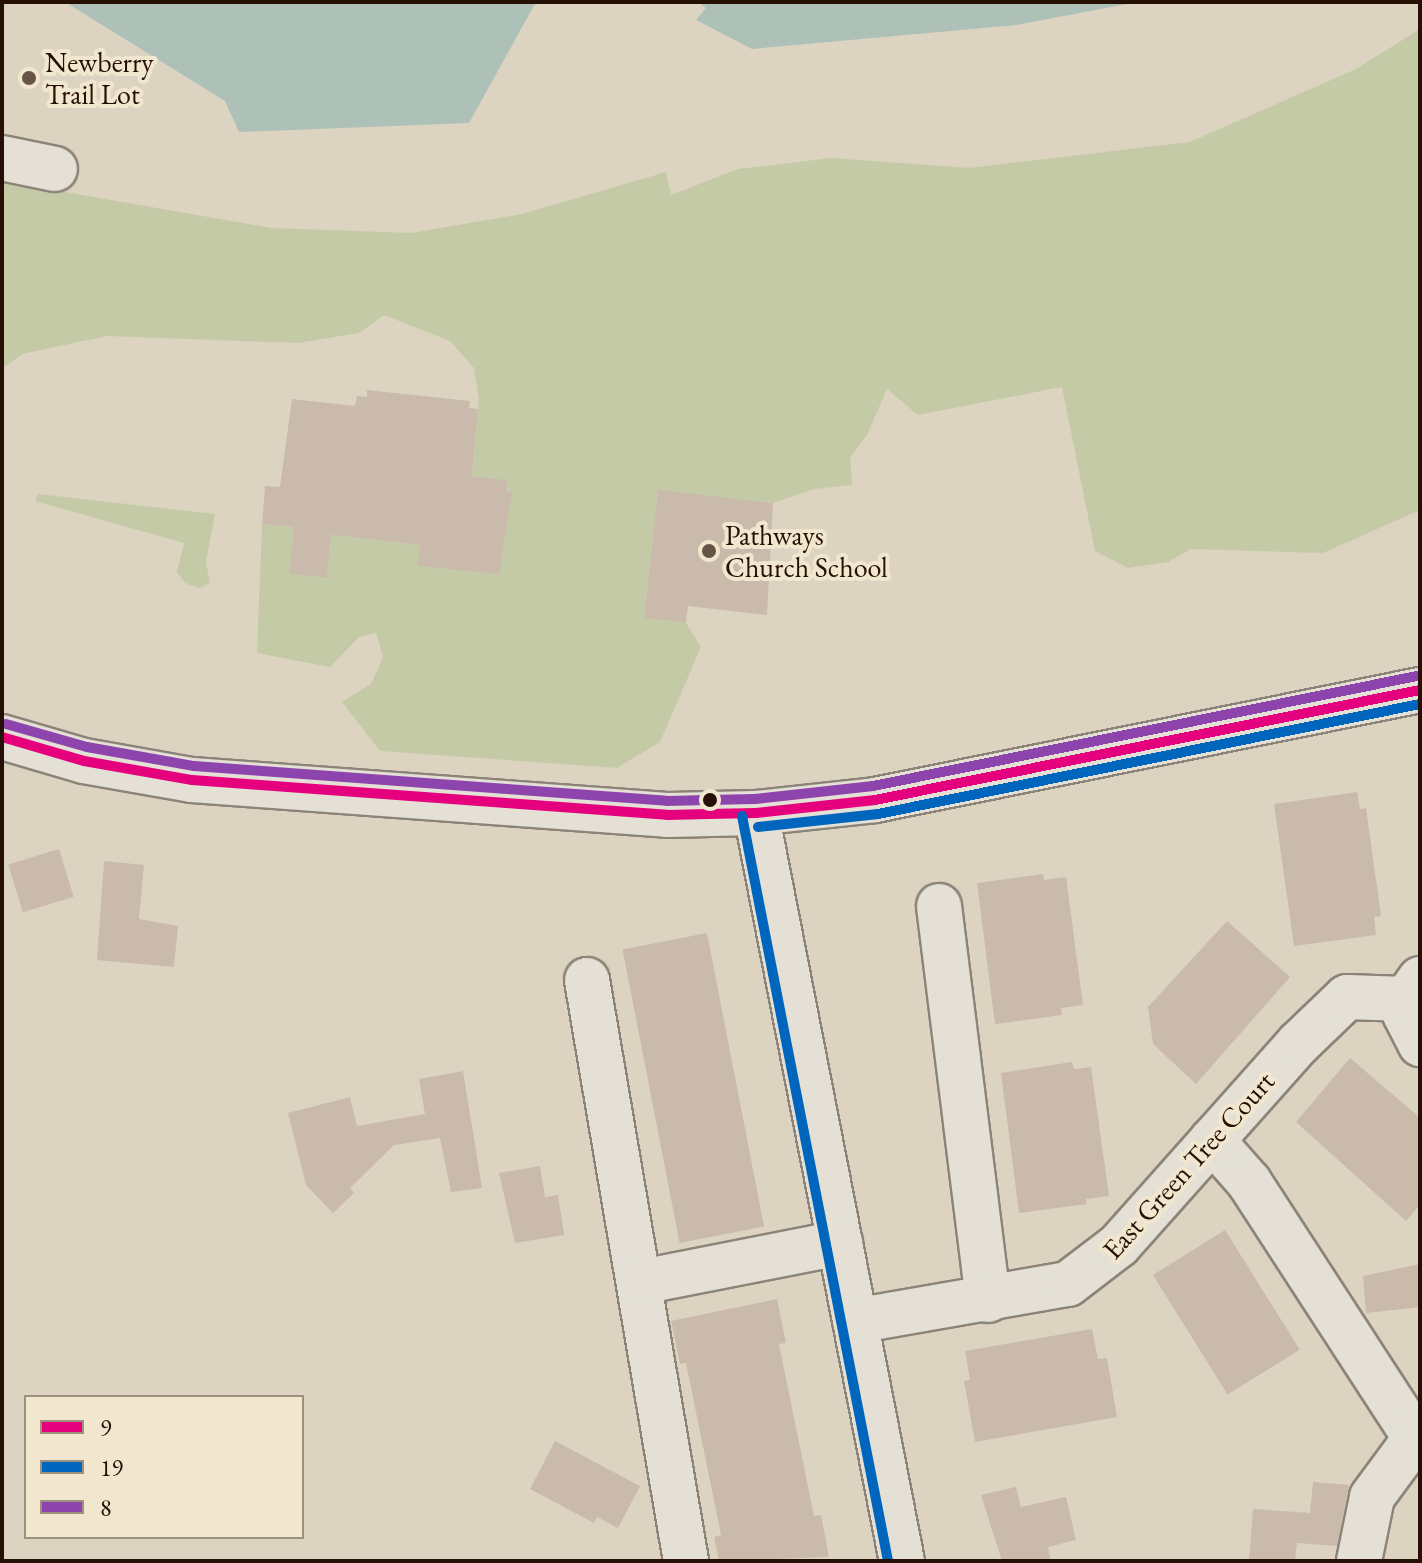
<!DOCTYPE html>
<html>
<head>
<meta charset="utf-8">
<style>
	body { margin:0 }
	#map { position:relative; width:1422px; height:1563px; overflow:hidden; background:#dcd4c0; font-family:"EB Garamond",serif }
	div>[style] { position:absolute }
	.green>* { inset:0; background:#c4caa6 }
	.water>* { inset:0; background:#adc1b8 }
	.building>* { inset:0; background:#cabaac; transform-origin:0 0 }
	.roads { filter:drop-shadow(2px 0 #8c8478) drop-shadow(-2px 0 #8c8478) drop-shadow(0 2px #8c8478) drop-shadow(0 -2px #8c8478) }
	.minor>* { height:44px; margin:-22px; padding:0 22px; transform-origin:22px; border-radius:22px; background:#e4e0d5 }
	.bus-1>* { height:10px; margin:-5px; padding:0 5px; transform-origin:5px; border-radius:5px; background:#e5007d }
	.bus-2>* { height:10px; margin:-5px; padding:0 5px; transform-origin:5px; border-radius:5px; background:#0065bd }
	.bus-3>* { height:10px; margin:-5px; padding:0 5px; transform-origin:5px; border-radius:5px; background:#8e44ad }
	.dots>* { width:22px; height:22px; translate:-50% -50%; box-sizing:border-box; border:4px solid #f1e7ce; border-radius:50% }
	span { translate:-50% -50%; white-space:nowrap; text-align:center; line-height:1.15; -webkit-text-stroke:8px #f1e7ce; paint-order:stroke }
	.poi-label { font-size:28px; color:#260f05 }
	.left { translate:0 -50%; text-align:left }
	.street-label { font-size:28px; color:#260f05 }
	.frame { position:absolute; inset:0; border:4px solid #260f05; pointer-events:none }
	.legend { position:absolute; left:24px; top:1395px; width:280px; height:144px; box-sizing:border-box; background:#f1e7ce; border:2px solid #a0917e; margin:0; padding:10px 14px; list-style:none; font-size:24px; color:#260f05 }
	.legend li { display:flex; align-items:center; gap:16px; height:40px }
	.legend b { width:40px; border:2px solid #a0917e }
</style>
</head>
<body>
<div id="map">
	<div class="green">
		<i style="clip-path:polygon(1420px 29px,1420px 510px,1323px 553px,1191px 549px,1168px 562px,1128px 568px,1095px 551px,1062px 387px,918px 415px,887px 389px,867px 435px,850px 458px,852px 485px,814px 489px,773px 503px,658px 491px,644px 618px,686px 623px,701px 647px,660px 742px,617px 768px,380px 751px,342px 702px,371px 684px,383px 657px,376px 633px,359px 637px,330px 667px,257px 653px,262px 524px,294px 527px,290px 574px,327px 578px,331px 535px,420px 545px,510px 509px,507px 480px,472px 476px,479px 399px,474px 368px,450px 341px,384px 315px,359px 333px,298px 343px,107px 336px,22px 354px,2px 369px,2px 181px,272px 228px,411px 233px,522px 214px,666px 172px,671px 195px,738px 169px,831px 158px,969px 168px,1190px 142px,1356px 69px)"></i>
		<i style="clip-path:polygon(38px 494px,215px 514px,206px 562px,210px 583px,199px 588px,185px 583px,177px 572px,184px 543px,35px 501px)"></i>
	</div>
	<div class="water">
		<i style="clip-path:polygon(65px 2px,536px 2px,469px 123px,239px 132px,225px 101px)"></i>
		<i style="clip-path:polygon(698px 2px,1138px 2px,1016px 25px,752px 49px,696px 20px,706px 8px)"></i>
	</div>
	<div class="building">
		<i style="clip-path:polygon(367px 390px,470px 401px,469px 408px,478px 409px,472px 476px,508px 480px,507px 491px,512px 492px,499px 574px,418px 566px,420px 545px,331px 535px,327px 578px,289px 574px,294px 527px,262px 524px,265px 486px,280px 487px,292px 399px,355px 406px,357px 396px,367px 397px)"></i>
		<i style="clip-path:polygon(658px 490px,773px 503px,767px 615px,688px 606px,686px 623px,644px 618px)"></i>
		<i style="clip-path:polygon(1357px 792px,1360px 809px,1366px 808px,1381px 916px,1374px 917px,1376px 935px,1294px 946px,1274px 804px)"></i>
		<i style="left:59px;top:849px;width:50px;height:53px;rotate:73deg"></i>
		<i style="clip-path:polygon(104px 861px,144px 865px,139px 919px,178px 926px,174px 967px,97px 960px)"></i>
		<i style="clip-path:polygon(1043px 874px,1044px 880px,1066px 877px,1083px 1005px,1061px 1008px,1062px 1015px,995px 1024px,977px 883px)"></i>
		<i style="clip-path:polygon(1227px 921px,1290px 977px,1196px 1084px,1153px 1044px,1148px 1007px)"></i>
		<i style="left:707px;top:933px;width:299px;height:86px;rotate:79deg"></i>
		<i style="clip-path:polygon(1350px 1058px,1420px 1118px,1420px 1205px,1406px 1221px,1296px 1122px)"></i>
		<i style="clip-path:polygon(1072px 1062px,1074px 1069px,1091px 1067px,1109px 1196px,1086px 1199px,1087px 1204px,1019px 1213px,1001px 1073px)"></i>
		<i style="clip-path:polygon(463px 1071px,482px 1188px,451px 1192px,440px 1138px,394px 1145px,350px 1188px,354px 1193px,333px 1213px,306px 1185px,288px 1113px,350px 1097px,357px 1126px,425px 1114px,419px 1079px)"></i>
		<i style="clip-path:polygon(540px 1166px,545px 1197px,558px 1195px,564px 1235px,515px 1243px,499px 1173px)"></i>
		<i style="left:1225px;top:1230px;width:141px;height:85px;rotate:58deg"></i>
		<i style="clip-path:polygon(1420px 1264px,1420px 1307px,1366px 1313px,1363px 1276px)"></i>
		<i style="clip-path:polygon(777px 1299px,786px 1343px,779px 1344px,814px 1516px,821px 1515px,829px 1557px,719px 1561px,714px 1537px,721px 1535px,686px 1363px,680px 1364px,671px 1321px)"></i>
		<i style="clip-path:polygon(1092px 1329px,1098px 1359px,1107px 1358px,1117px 1417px,975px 1442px,964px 1381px,970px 1380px,965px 1351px)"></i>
		<i style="clip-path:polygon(555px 1441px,640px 1486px,618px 1528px,597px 1517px,594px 1523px,530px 1489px)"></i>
		<i style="clip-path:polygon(1313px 1482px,1349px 1485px,1337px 1546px,1297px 1543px,1295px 1561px,1249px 1561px,1253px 1509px,1310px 1513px)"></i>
		<i style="clip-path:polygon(1016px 1487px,1021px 1507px,1066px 1497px,1076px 1540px,1048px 1547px,1051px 1561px,1002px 1561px,981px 1495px)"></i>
	</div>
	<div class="roads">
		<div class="minor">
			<i style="left:2px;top:158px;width:54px;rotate:11.7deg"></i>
			<i style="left:2px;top:737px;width:85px;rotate:16.3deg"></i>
			<i style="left:84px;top:761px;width:110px;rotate:10deg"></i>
			<i style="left:192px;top:780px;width:476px;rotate:4.2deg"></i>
			<i style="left:667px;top:815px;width:89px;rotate:-1.3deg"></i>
			<i style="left:756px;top:813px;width:120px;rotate:-6.2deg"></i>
			<i style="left:875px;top:800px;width:556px;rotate:-11.41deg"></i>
			<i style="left:756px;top:813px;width:762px;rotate:78.96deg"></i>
			<i style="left:939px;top:906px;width:397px;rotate:82.9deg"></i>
			<i style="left:1420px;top:979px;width:24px;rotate:125deg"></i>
			<i style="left:1406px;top:999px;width:15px;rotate:94deg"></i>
			<i style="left:1405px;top:1014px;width:34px;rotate:63deg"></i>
			<i style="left:587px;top:980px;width:589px;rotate:80.33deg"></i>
			<i style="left:1212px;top:1140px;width:56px;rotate:48.6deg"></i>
			<i style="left:1249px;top:1182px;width:303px;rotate:57deg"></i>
			<i style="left:641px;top:1282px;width:203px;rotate:-11.1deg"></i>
			<i style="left:855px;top:1321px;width:216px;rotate:-9.9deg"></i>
			<i style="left:1068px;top:1284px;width:64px;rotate:-37.4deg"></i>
			<i style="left:1119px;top:1245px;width:269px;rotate:-48.3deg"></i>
			<i style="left:1298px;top:1044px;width:68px;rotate:-43.8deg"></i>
			<i style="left:1347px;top:997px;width:59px;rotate:1.9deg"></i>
			<i style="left:1359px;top:1561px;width:65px;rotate:-78.5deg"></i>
			<i style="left:1372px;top:1497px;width:81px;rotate:-53.6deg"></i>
		</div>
	</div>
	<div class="bus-1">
		<i style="left:2px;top:737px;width:85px;rotate:16.3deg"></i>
		<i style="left:84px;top:761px;width:110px;rotate:10deg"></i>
		<i style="left:192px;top:780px;width:476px;rotate:4.2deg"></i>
		<i style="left:667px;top:815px;width:89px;rotate:-1.3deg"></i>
		<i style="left:756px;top:813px;width:120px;rotate:-6.2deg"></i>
		<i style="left:875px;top:800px;width:556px;rotate:-11.41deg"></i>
	</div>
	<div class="bus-2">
		<i style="left:742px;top:816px;width:759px;rotate:78.91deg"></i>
		<i style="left:758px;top:827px;width:121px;rotate:-6.2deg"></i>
		<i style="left:878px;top:814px;width:553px;rotate:-11.47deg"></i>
	</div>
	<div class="bus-3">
		<i style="left:6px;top:724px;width:84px;rotate:15.9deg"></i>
		<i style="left:87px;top:747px;width:109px;rotate:10.1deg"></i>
		<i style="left:194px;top:766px;width:474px;rotate:4.2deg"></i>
		<i style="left:667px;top:801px;width:88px;rotate:-1.3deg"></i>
		<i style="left:755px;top:799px;width:119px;rotate:-6.3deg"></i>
		<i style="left:873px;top:786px;width:555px;rotate:-11.43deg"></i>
	</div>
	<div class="dots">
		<i style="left:29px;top:78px;background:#665446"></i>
		<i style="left:709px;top:551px;background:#665446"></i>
		<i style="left:710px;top:800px;background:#260f05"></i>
	</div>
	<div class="poi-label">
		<span class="left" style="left:45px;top:78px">Newberry<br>Trail Lot</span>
		<span class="left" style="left:725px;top:551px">Pathways<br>Church School</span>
	</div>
	<div class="street-label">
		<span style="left:1188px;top:1165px;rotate:-48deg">East Green Tree Court</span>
	</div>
	<div class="frame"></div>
	<ul class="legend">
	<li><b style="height:10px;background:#e5007d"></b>9</li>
	<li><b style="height:10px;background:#0065bd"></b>19</li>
	<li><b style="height:10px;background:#8e44ad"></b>8</li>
	</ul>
</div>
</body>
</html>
